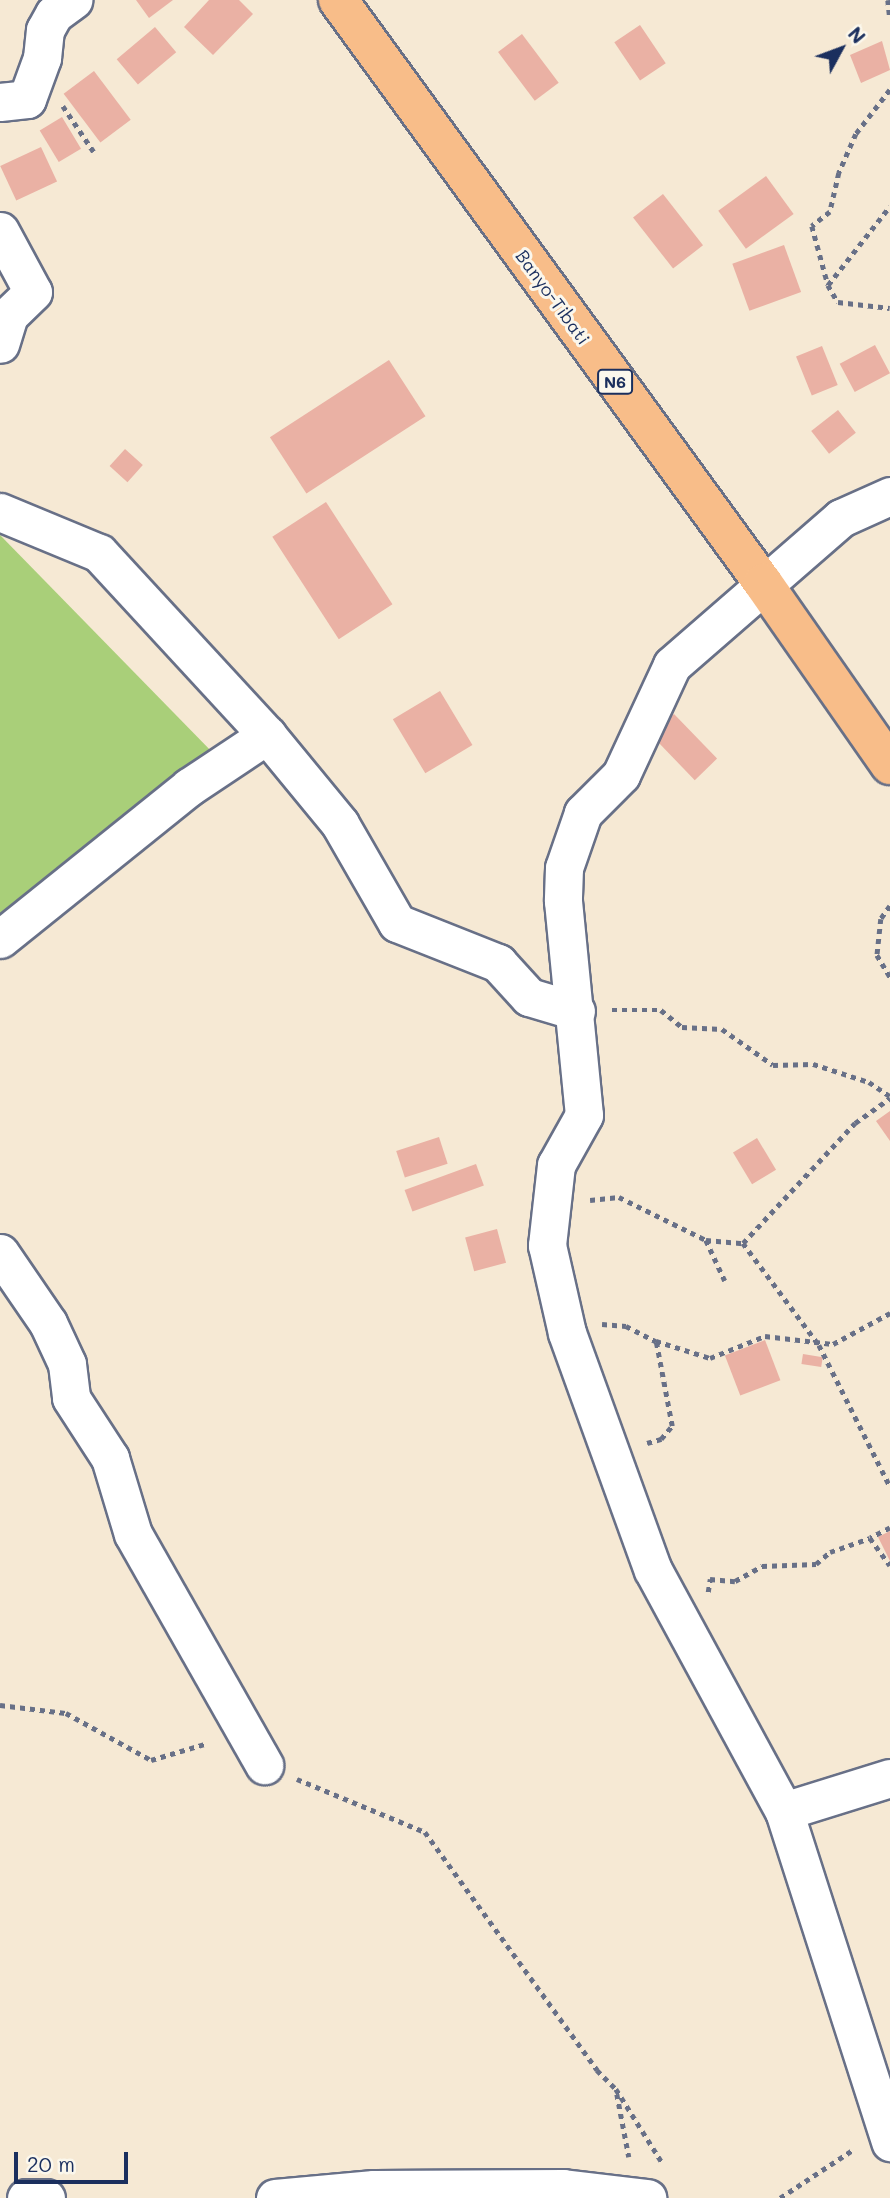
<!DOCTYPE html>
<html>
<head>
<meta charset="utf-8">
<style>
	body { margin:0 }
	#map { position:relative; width:890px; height:2198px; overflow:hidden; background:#f6e9d4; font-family:Mali,sans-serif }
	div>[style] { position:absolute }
	.green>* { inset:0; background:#a9cf79 }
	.building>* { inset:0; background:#eab1a4; transform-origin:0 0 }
	.path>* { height:4.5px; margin-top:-2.25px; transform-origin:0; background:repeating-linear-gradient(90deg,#687087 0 5px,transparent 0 10px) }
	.roads { filter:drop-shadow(2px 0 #687087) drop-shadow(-2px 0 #687087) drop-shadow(0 2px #687087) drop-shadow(0 -2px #687087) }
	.street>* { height:37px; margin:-18.5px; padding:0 18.5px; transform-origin:18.5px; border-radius:18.5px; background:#fff }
	.highway>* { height:38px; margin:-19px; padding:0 19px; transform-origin:19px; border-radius:19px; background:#f8bd89 }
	span { translate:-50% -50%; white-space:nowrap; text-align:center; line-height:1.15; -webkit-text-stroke:6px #fbf7ec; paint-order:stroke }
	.shield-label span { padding:2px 5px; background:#fbf7ec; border:2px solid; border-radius:5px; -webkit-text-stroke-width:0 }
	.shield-label { font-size:16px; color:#1b2f5e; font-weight:700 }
	.street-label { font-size:18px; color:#1b2f5e }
	.north { position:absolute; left:806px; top:14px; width:70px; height:70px; -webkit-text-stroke:5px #fbf7ec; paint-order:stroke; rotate:49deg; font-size:19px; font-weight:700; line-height:28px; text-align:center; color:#1b2f5e }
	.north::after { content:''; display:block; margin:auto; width:24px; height:32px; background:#1b2f5e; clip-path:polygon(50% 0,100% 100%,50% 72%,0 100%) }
	.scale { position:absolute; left:14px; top:2152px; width:114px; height:32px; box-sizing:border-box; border:4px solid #1b2f5e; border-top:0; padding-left:9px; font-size:21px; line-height:24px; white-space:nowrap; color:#1b2f5e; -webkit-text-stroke:5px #fbf7ec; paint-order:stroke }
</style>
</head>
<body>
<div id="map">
	<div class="green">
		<i style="clip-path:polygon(0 535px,216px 756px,0 931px)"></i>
	</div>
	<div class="building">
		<i style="clip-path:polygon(136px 0,173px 0,149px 18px)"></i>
		<i style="clip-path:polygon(209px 0,239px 0,253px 14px,213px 55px,184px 27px)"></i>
		<i style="left:640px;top:25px;width:46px;height:31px;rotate:56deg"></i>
		<i style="left:155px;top:27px;width:33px;height:50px;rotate:50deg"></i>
		<i style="left:522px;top:34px;width:61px;height:30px;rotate:53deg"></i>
		<i style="clip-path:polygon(882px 41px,890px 70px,861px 83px,850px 55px)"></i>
		<i style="left:94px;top:71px;width:61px;height:38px;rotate:53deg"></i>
		<i style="left:62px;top:117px;width:37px;height:26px;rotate:59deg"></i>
		<i style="left:41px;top:147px;width:38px;height:45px;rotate:65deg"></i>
		<i style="left:766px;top:176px;width:47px;height:59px;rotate:54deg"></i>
		<i style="left:663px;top:194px;width:65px;height:38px;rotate:52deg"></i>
		<i style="left:784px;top:245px;width:50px;height:55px;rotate:70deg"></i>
		<i style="left:875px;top:345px;width:32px;height:40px;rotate:62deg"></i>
		<i style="left:822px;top:346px;width:42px;height:28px;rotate:68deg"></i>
		<i style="left:389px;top:360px;width:67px;height:142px;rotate:57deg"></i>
		<i style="left:838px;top:410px;width:29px;height:34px;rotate:52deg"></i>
		<i style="left:125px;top:449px;width:24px;height:23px;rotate:42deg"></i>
		<i style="left:326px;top:502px;width:122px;height:64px;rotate:57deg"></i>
		<i style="left:440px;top:691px;width:63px;height:55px;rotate:59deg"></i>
		<i style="left:674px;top:714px;width:62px;height:31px;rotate:46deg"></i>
		<i style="clip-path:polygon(890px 1111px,890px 1141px,876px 1121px)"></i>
		<i style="left:439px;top:1137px;width:28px;height:45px;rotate:72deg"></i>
		<i style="left:757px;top:1138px;width:37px;height:28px;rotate:59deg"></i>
		<i style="left:476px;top:1164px;width:23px;height:76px;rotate:70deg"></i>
		<i style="left:497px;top:1229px;width:35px;height:33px;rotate:75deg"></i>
		<i style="left:765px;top:1340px;width:43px;height:43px;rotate:69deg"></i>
		<i style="left:803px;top:1354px;width:20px;height:10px;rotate:9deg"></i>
		<i style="clip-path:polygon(890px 1531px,890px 1561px,878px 1537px)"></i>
	</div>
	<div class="path">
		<i style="left:888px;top:0;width:18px;rotate:84deg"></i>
		<i style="left:890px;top:90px;width:56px;rotate:127.7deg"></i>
		<i style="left:856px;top:134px;width:43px;rotate:113.6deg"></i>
		<i style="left:839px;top:173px;width:40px;rotate:103deg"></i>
		<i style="left:830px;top:212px;width:23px;rotate:142deg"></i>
		<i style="left:812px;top:226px;width:61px;rotate:74.8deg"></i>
		<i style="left:828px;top:285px;width:20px;rotate:60deg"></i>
		<i style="left:838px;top:302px;width:52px;rotate:6.6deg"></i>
		<i style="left:63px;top:106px;width:55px;rotate:56deg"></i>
		<i style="left:828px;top:285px;width:100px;rotate:-51.9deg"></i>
		<i style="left:890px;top:906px;width:16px;rotate:125deg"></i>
		<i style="left:881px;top:919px;width:36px;rotate:96deg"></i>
		<i style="left:877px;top:955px;width:26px;rotate:59deg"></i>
		<i style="left:612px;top:1010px;width:49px"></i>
		<i style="left:661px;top:1010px;width:27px;rotate:39deg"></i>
		<i style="left:682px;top:1027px;width:40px;rotate:2.9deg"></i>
		<i style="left:722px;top:1029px;width:62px;rotate:35.2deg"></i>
		<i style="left:773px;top:1065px;width:40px;rotate:-1.4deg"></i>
		<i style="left:813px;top:1064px;width:59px;rotate:17.8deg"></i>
		<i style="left:869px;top:1082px;width:25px;rotate:34deg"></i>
		<i style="left:590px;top:1200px;width:29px;rotate:-6deg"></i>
		<i style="left:619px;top:1197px;width:97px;rotate:26.3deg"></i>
		<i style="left:706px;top:1240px;width:37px;rotate:5deg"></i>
		<i style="left:743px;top:1243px;width:127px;rotate:53.3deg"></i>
		<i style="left:819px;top:1345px;width:158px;rotate:63.3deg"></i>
		<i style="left:706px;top:1240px;width:45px;rotate:65.1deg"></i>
		<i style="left:743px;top:1243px;width:164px;rotate:-47deg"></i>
		<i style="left:855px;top:1123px;width:43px;rotate:-35.5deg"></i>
		<i style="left:602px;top:1324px;width:24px;rotate:5deg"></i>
		<i style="left:626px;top:1326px;width:34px;rotate:27deg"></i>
		<i style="left:647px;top:1443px;width:15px;rotate:-16deg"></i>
		<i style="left:661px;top:1439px;width:17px;rotate:-50deg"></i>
		<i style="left:672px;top:1426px;width:86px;rotate:-100.7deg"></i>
		<i style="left:656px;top:1341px;width:57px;rotate:17.5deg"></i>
		<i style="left:710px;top:1358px;width:59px;rotate:-21.8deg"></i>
		<i style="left:765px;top:1336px;width:68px;rotate:6.7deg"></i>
		<i style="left:833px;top:1344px;width:65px;rotate:-28.5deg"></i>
		<i style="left:890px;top:1528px;width:22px;rotate:153deg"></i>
		<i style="left:870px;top:1538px;width:34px;rotate:54deg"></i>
		<i style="left:708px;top:1592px;width:13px;rotate:-81deg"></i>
		<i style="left:710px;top:1579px;width:25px;rotate:5deg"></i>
		<i style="left:735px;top:1581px;width:31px;rotate:-29deg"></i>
		<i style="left:762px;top:1566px;width:54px;rotate:-2.1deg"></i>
		<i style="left:816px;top:1564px;width:18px;rotate:-41deg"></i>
		<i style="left:830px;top:1552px;width:42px;rotate:-19.3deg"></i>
		<i style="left:0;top:1705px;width:66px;rotate:6.9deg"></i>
		<i style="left:66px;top:1713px;width:97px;rotate:28.9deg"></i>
		<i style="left:151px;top:1760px;width:59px;rotate:-16.6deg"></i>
		<i style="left:297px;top:1779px;width:139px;rotate:22.5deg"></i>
		<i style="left:425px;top:1832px;width:294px;rotate:54.1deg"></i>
		<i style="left:597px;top:2070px;width:27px;rotate:45deg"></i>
		<i style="left:616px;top:2089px;width:89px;rotate:57.9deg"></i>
		<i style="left:617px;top:2094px;width:64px;rotate:79.2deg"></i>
		<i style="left:780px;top:2198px;width:89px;rotate:-33.5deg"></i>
	</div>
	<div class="roads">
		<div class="street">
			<i style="left:0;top:102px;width:27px;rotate:-6deg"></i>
			<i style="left:27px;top:99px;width:44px;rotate:-69.9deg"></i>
			<i style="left:42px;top:58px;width:28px;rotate:-84deg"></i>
			<i style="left:45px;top:30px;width:18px;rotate:-61deg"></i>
			<i style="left:54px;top:14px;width:24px;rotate:-36deg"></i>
			<i style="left:0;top:231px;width:69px;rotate:61.6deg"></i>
			<i style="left:33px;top:292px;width:33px;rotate:136deg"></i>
			<i style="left:9px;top:315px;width:30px;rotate:107deg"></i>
			<i style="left:890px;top:496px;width:54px;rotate:155.8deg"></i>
			<i style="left:841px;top:518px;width:224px;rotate:139deg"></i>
			<i style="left:672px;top:665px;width:121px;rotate:114.9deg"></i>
			<i style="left:621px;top:775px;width:54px;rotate:135deg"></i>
			<i style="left:583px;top:813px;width:58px;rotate:109.1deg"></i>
			<i style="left:564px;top:868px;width:33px;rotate:92deg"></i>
			<i style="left:563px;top:901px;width:215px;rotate:84.4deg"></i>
			<i style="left:584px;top:1115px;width:57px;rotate:119.2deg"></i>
			<i style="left:556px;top:1165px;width:81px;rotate:96.4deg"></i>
			<i style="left:547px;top:1245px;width:90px;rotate:77.2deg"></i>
			<i style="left:567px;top:1333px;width:252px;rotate:70.1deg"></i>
			<i style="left:653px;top:1570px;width:274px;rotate:61.5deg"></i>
			<i style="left:784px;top:1811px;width:348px;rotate:72.2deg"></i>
			<i style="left:0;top:512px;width:107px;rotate:22.5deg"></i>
			<i style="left:99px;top:553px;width:248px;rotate:47.3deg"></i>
			<i style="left:267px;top:735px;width:115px;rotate:50.6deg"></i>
			<i style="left:340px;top:824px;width:114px;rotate:60.1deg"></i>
			<i style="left:397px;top:923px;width:109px;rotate:21.6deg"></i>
			<i style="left:498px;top:963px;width:46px;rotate:47.6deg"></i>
			<i style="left:529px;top:997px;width:49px;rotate:16.6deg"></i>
			<i style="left:0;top:939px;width:243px;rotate:-38.8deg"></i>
			<i style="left:189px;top:787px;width:94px;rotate:-33.7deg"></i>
			<i style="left:0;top:1253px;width:85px;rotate:55.6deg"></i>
			<i style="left:48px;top:1323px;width:45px;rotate:65.1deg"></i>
			<i style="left:67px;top:1364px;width:34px;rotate:83deg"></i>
			<i style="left:71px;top:1398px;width:72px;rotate:57deg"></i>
			<i style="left:110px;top:1458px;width:79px;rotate:73.2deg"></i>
			<i style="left:133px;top:1534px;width:266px;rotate:60.4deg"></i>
			<i style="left:784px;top:1811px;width:111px;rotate:-17.3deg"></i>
			<i style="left:26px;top:2198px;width:20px"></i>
			<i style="left:275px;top:2198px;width:99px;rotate:-5.2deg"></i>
			<i style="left:374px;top:2189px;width:189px;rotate:-0.3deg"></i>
			<i style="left:563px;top:2188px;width:85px;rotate:6.8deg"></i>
		</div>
		<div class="highway">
			<i style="left:338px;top:0;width:721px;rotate:53.91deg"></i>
			<i style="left:763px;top:583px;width:222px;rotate:55.1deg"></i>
		</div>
	</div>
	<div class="shield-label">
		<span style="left:615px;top:382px">N6</span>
	</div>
	<div class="street-label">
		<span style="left:553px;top:297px;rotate:54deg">Banyo-Tibati</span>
	</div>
	<div class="north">N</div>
	<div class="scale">20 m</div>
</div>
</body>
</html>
